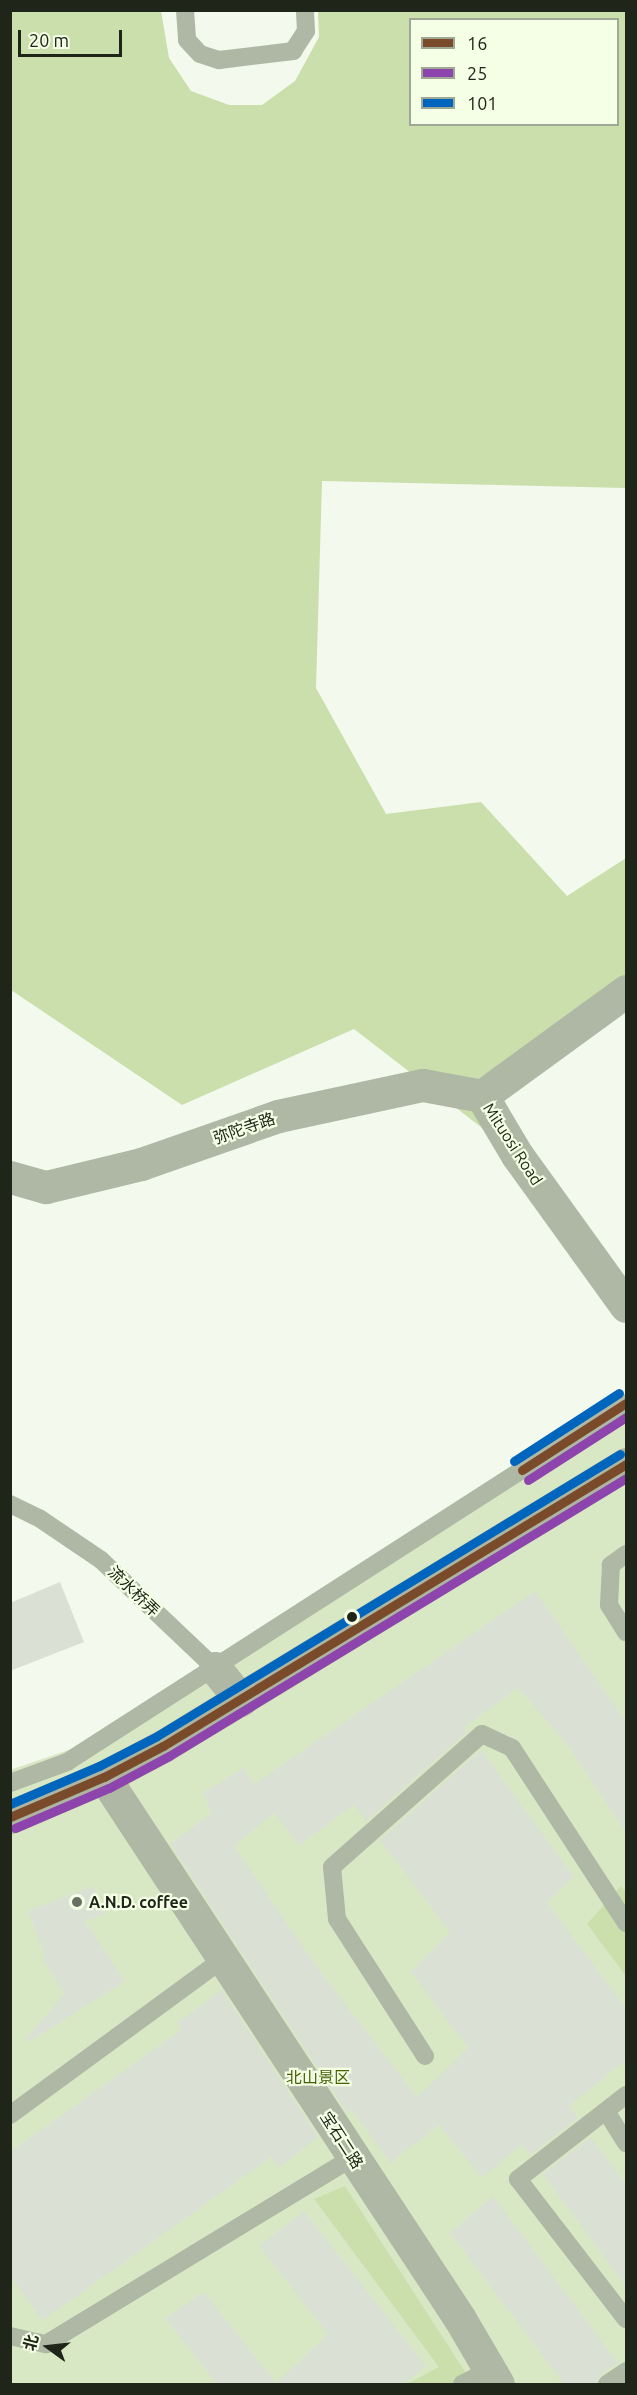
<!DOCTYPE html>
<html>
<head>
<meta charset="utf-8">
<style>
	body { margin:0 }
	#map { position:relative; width:637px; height:2395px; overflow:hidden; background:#f3f9ec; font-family:Ubuntu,"Noto Sans SC",sans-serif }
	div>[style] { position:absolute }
	.green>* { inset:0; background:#d9e8c4 }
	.forest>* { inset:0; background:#cadfac }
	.building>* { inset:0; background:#dbe0d4 }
	.lane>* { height:18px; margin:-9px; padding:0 9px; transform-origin:9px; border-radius:9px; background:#afb7a5 }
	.street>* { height:33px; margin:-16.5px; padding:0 16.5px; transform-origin:16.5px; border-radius:16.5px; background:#afb7a5 }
	.secondary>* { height:33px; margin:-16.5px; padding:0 16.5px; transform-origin:16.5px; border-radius:16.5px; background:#adb5a1 }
	.bus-1>* { height:9px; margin:-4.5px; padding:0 4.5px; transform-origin:4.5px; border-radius:4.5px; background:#7a4b2a }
	.bus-2>* { height:9px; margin:-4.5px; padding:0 4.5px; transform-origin:4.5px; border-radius:4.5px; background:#8e44ad }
	.bus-3>* { height:9px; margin:-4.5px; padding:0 4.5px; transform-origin:4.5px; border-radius:4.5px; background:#0065bd }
	.dots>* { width:16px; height:16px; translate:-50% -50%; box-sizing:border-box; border:3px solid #f4ffe6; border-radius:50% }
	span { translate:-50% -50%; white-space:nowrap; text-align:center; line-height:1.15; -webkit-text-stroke:4.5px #f4ffe6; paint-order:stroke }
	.street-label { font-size:16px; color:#202519 }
	.poi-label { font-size:16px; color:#202519; font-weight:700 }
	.left { translate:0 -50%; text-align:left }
	.park-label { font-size:16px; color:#456104 }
	.frame { position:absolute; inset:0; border:12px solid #202519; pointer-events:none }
	.legend { position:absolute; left:409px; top:18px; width:210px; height:108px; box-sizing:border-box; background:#f4ffe6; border:2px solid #9fa894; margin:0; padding:8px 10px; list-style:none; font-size:18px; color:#202519 }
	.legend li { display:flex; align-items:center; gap:12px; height:30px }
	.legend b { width:30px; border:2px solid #9fa894 }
	.north { position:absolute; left:18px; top:2317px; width:60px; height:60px; -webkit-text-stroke:4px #f4ffe6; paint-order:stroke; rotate:285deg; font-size:16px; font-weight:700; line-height:24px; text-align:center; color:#202519 }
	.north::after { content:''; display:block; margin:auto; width:21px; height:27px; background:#202519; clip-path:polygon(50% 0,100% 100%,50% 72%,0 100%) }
	.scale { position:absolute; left:18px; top:30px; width:104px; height:27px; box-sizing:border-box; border:3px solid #202519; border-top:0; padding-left:8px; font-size:18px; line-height:21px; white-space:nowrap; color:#202519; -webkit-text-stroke:4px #f4ffe6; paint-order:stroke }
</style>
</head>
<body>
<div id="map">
	<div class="green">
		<i style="clip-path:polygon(626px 1401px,626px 2384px,11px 2384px,10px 1770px,112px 1735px)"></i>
	</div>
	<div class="forest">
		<i style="clip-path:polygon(evenodd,10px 11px,161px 11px,169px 58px,191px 91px,229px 105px,262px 105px,295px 81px,319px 37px,318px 11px,626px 11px,626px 488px,322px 481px,316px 688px,386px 814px,481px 802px,567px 896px,626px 858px,626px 991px,482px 1096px,517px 1155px,354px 1029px,182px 1105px,11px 990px,10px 11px,410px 20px,618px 20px,618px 124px,410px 124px,410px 20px)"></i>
		<i style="clip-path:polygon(621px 1886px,626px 1893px,626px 1976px,587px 1924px)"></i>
		<i style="clip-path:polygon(345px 2186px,473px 2384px,407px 2384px,439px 2367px,314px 2199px)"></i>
	</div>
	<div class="building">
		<i style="clip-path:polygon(60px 1582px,84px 1642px,10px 1671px,10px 1603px)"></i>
		<i style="clip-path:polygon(535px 1591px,627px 1723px,627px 1834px,567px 1744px,518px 1688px,464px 1727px,467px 1732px,366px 1821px,354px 1805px,299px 1845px,274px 1813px,234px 1846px,319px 1970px,417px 2097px,468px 2048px,411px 1972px,450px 1932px,380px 1840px,481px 1750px,574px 1877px,547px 1902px,627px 2010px,627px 2059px,569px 2106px,578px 2118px,530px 2155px,522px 2144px,482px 2178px,439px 2125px,390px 2163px,352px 2110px,348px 2114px,170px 1844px,211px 1813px,203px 1792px,244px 1768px,254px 1784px)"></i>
		<i style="clip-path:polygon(93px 1886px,104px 1914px,85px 1921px,125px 1981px,29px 2042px,26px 2039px,64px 1994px,42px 1958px,45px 1956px,28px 1911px)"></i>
		<i style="clip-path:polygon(222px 1990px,318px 2137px,279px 2168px,271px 2157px,42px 2321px,10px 2275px,10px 2152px,181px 2030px,177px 2023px)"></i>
		<i style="clip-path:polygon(591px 2137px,627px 2186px,627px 2288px,543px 2174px)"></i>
		<i style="clip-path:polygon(493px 2196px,618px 2363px,600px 2375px,596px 2385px,565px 2385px,450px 2233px)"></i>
		<i style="clip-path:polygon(304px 2211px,426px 2366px,403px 2385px,218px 2385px,165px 2318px,204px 2292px,276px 2383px,328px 2334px,259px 2246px)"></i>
	</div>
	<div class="lane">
		<i style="left:185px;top:10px;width:30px;rotate:86deg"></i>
		<i style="left:187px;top:40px;width:19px;rotate:47deg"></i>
		<i style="left:200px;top:54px;width:20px;rotate:18deg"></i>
		<i style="left:219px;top:60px;width:75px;rotate:-6.9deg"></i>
		<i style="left:293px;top:51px;width:24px;rotate:-57deg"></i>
		<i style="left:306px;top:31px;width:21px;rotate:-93deg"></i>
		<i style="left:10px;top:1504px;width:32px;rotate:26deg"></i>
		<i style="left:39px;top:1518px;width:75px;rotate:34.1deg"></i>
		<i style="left:101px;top:1560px;width:157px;rotate:43.5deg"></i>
		<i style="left:626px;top:1554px;width:19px;rotate:144deg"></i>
		<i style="left:611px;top:1565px;width:40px;rotate:92.9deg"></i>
		<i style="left:609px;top:1605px;width:32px;rotate:58deg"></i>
		<i style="left:10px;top:1783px;width:61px;rotate:-20.2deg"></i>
		<i style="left:67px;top:1762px;width:664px;rotate:-32.71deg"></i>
		<i style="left:425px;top:2056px;width:163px;rotate:-122.7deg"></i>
		<i style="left:337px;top:1919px;width:52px;rotate:-95.5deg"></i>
		<i style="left:332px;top:1867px;width:200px;rotate:-41.6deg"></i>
		<i style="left:482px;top:1734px;width:33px;rotate:25deg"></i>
		<i style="left:512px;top:1748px;width:209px;rotate:56.9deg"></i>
		<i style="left:626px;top:2095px;width:137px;rotate:142.1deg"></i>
		<i style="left:518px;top:2179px;width:177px;rotate:52.4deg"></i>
		<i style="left:606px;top:2111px;width:38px;rotate:58deg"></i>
		<i style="left:10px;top:2115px;width:264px;rotate:-36.2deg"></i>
		<i style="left:10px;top:2336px;width:37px;rotate:13deg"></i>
		<i style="left:46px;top:2344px;width:359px;rotate:-31.3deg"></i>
		<i style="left:462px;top:2384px;width:31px;rotate:-27deg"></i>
		<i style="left:607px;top:2384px;width:23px;rotate:-34deg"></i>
	</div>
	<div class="street">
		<i style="left:626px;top:991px;width:178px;rotate:143.9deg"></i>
		<i style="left:482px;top:1096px;width:69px;rotate:59.3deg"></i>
		<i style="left:517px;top:1155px;width:186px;rotate:54.2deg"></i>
		<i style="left:10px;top:1177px;width:37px;rotate:16deg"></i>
		<i style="left:46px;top:1187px;width:98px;rotate:-13.6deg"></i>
		<i style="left:141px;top:1164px;width:145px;rotate:-19.3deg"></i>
		<i style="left:278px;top:1116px;width:148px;rotate:-12.1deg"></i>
		<i style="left:423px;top:1085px;width:60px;rotate:10.6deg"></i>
		<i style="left:215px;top:1668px;width:41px;rotate:50.9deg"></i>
		<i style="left:104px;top:1777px;width:648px;rotate:56.7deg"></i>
		<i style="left:460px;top:2319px;width:75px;rotate:59.7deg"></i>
	</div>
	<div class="secondary">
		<i style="left:10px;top:1817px;width:102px;rotate:-23.1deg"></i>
		<i style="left:104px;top:1777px;width:67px;rotate:-27.7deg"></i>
		<i style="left:163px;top:1746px;width:542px;rotate:-31.34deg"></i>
	</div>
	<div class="bus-1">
		<i style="left:522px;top:1470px;width:124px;rotate:-32.8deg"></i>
		<i style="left:10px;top:1817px;width:102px;rotate:-23.1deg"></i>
		<i style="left:104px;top:1777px;width:67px;rotate:-27.7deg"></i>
		<i style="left:163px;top:1746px;width:542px;rotate:-31.34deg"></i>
	</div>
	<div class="bus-2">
		<i style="left:528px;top:1480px;width:117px;rotate:-32.7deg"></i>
		<i style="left:15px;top:1828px;width:102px;rotate:-23.1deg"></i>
		<i style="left:109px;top:1788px;width:68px;rotate:-28.1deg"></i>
		<i style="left:169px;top:1756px;width:535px;rotate:-31.31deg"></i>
	</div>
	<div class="bus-3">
		<i style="left:514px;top:1461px;width:125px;rotate:-32.9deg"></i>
		<i style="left:10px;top:1804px;width:97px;rotate:-23.1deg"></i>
		<i style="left:99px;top:1766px;width:65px;rotate:-27.3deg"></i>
		<i style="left:157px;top:1736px;width:542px;rotate:-31.34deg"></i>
	</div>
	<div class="dots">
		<i style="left:352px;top:1617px;background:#202519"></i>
		<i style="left:77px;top:1902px;background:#6a6f63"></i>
	</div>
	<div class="street-label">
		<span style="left:244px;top:1128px;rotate:-19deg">弥陀寺路</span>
		<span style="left:513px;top:1144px;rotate:57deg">Mituosi Road</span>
		<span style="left:134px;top:1591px;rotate:44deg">流水桥弄</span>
		<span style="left:342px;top:2140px;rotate:57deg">宝石二路</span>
	</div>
	<div class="poi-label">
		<span class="left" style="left:89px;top:1902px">A.N.D. coffee</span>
	</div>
	<div class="park-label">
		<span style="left:318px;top:2077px">北山景区</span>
	</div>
	<div class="frame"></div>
	<ul class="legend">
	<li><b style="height:8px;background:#7a4b2a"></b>16</li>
	<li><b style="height:8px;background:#8e44ad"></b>25</li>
	<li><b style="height:8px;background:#0065bd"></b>101</li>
	</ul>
	<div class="north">北</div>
	<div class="scale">20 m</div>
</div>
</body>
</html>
